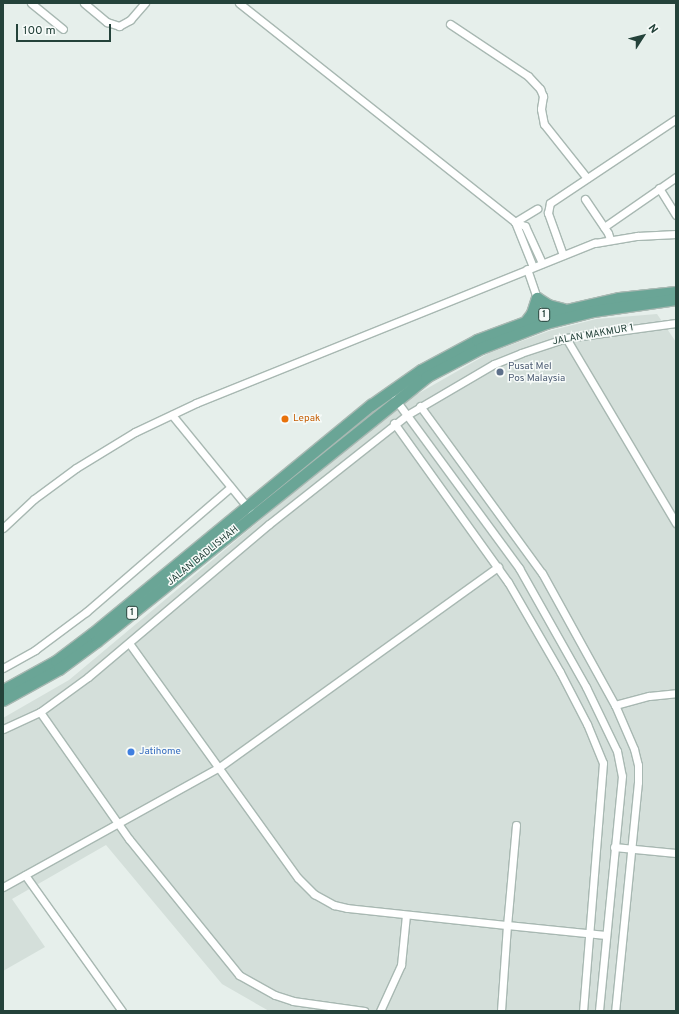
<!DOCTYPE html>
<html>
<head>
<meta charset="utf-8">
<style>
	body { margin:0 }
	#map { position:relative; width:679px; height:1014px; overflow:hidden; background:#e6efeb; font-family:Overpass,sans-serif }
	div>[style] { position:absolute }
	.built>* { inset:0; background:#d4dfda }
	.roads { filter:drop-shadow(1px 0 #a8b8b2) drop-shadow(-1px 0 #a8b8b2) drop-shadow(0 1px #a8b8b2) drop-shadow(0 -1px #a8b8b2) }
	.minor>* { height:7px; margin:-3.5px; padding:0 3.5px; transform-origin:3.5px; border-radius:3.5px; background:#fff }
	.primary>* { height:11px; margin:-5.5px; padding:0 5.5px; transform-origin:5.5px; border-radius:5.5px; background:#6aa596 }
	.dots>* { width:11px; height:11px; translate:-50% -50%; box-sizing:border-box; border:2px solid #f7fbf9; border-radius:50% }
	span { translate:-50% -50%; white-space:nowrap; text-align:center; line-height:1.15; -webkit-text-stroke:3px #f7fbf9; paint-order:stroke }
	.shield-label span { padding:1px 3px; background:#f7fbf9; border:1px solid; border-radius:3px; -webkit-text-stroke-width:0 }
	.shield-label { font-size:9px; color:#24423a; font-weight:700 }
	.street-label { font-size:10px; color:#24423a }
	.service-label { font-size:10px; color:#4e5e75 }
	.left { translate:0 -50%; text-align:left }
	.food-label { font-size:10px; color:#c56008 }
	.shop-label { font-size:10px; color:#366cbe }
	.frame { position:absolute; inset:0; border:4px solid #24423a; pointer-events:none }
	.north { position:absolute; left:623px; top:16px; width:40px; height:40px; -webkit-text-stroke:3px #f7fbf9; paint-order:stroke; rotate:54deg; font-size:11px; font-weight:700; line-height:16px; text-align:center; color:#24423a }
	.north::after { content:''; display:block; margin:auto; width:14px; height:18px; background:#24423a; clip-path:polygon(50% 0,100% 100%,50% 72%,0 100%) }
	.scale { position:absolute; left:16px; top:24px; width:95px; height:18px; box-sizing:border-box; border:2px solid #24423a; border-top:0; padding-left:5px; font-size:12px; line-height:14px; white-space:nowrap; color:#24423a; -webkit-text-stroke:3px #f7fbf9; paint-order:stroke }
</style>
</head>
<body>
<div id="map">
	<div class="built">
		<i style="clip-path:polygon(657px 314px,676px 342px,676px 1011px,269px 1011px,222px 984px,106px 845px,12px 899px,45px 947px,3px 971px,3px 718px,69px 680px,385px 416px,414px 396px,489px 353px,549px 331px,596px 319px)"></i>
	</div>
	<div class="roads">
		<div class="minor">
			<i style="left:31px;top:3px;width:41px;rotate:39.1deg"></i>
			<i style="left:84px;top:3px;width:30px;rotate:40deg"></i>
			<i style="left:107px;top:22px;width:13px;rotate:18deg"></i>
			<i style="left:119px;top:26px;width:13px;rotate:-29deg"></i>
			<i style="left:130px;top:20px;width:23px;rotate:-49deg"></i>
			<i style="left:239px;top:3px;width:352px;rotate:38.4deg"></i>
			<i style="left:515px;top:222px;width:11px;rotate:22deg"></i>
			<i style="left:525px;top:226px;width:41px;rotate:65.3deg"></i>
			<i style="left:450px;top:24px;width:94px;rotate:33.7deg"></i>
			<i style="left:528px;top:76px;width:18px;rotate:47deg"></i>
			<i style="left:540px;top:89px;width:8px;rotate:67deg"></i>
			<i style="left:543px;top:96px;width:13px;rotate:99deg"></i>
			<i style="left:541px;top:109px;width:15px;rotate:79deg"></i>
			<i style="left:544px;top:124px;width:69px;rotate:51.5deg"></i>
			<i style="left:659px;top:188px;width:32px;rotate:58deg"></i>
			<i style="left:585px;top:199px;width:41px;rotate:55.9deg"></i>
			<i style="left:608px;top:233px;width:6px;rotate:72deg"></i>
			<i style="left:515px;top:222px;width:48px;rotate:68.2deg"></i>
			<i style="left:515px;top:222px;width:26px;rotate:-31deg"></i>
			<i style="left:604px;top:227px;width:88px;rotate:-34.8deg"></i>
			<i style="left:563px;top:255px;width:45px;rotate:-109.7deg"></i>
			<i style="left:548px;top:213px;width:10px;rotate:-79deg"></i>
			<i style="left:550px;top:203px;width:151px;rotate:-33.7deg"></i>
			<i style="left:527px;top:269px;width:31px;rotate:71deg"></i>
			<i style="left:566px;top:338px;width:215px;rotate:59.3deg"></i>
			<i style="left:395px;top:399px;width:210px;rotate:53.7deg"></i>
			<i style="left:519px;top:568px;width:137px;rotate:60.6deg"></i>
			<i style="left:586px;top:687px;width:71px;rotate:64.2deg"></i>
			<i style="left:617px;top:751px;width:25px;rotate:79deg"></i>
			<i style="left:622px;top:776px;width:236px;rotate:95.6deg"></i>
			<i style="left:420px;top:406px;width:207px;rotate:53.9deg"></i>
			<i style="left:542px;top:573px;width:151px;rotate:61.1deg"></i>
			<i style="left:615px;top:705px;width:48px;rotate:66.6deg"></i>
			<i style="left:634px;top:749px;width:16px;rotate:76deg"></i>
			<i style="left:638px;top:765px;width:17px;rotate:90deg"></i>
			<i style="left:638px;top:782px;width:230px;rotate:95.7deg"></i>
			<i style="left:172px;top:415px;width:122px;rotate:50.7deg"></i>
			<i style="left:394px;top:423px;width:196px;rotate:54.4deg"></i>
			<i style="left:508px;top:582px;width:104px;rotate:60deg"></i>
			<i style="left:560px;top:672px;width:59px;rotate:62.6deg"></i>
			<i style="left:587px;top:724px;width:42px;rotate:67.7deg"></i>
			<i style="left:603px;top:763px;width:249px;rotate:94.6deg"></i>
			<i style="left:3px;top:528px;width:42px;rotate:-43.1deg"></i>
			<i style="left:34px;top:499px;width:52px;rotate:-36.4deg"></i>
			<i style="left:76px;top:468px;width:69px;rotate:-31.4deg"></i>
			<i style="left:135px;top:432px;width:68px;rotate:-25.4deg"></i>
			<i style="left:196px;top:403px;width:430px;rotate:-21.9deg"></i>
			<i style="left:595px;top:243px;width:43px;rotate:-9.5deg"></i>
			<i style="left:637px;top:236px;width:39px;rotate:-3deg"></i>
			<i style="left:129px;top:643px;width:289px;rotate:54.3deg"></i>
			<i style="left:298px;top:878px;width:23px;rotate:45deg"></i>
			<i style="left:314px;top:894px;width:23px;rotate:29deg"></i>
			<i style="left:334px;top:905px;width:13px;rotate:13deg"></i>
			<i style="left:347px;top:908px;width:161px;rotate:6.1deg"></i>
			<i style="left:507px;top:925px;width:86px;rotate:94deg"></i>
			<i style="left:3px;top:668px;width:37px;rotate:-29deg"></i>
			<i style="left:35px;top:650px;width:64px;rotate:-36.7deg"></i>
			<i style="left:86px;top:612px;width:191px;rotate:-40.8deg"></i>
			<i style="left:615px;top:705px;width:35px;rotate:-15deg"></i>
			<i style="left:649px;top:696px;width:27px;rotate:-6deg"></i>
			<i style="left:40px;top:712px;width:155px;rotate:55deg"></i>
			<i style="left:129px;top:839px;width:175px;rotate:51deg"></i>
			<i style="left:239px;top:975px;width:41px;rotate:29.1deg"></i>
			<i style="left:275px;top:995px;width:19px;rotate:18deg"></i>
			<i style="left:293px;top:1001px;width:72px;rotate:8deg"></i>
			<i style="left:3px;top:729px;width:41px;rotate:-24.7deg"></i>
			<i style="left:40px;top:712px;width:59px;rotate:-36.1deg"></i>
			<i style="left:88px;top:677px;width:237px;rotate:-40.2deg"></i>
			<i style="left:269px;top:524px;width:176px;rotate:-38.3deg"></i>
			<i style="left:407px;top:415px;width:101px;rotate:-30.4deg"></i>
			<i style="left:494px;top:364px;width:29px;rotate:-22deg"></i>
			<i style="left:521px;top:353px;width:47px;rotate:-18.4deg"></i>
			<i style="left:566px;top:338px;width:111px;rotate:-7.8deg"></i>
			<i style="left:516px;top:825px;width:100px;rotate:95.1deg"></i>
			<i style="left:507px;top:925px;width:99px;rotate:5.8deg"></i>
			<i style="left:614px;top:847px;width:62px;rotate:5.5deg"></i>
			<i style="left:25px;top:875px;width:167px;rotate:54.5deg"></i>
			<i style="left:3px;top:887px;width:246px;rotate:-29deg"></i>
			<i style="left:218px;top:768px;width:345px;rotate:-35.7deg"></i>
			<i style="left:380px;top:1011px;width:51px;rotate:-65.5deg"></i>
			<i style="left:401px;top:965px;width:50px;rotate:-84.3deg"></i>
		</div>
		<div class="primary">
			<i style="left:526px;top:321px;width:10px;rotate:-53deg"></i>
			<i style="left:532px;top:313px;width:16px;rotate:-72deg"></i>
			<i style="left:537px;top:298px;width:13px;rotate:32deg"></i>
			<i style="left:548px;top:305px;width:16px;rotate:15deg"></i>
			<i style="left:3px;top:690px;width:60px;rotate:-28.7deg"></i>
			<i style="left:56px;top:661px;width:46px;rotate:-37.1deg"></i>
			<i style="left:93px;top:633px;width:360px;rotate:-39.4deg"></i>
			<i style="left:371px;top:405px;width:61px;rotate:-35deg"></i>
			<i style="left:421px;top:370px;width:64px;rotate:-28.2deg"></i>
			<i style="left:477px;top:340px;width:72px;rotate:-20.5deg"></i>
			<i style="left:544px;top:315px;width:77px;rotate:-12.8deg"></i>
			<i style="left:619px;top:298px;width:57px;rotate:-6deg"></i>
			<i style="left:3px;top:700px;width:64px;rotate:-29deg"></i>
			<i style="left:59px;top:669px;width:47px;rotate:-36.4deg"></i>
			<i style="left:97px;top:641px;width:422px;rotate:-38.7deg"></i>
			<i style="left:426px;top:377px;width:62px;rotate:-27.8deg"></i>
			<i style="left:481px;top:348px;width:70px;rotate:-21deg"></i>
			<i style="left:546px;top:323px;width:49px;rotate:-14.3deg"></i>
			<i style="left:593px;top:311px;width:84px;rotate:-8.2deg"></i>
		</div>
	</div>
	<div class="dots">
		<i style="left:500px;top:372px;background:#5c6f8a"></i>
		<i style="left:285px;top:419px;background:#e8710a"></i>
		<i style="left:131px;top:752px;background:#3f7fe0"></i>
	</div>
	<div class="shield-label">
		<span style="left:544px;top:315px">1</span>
		<span style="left:132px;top:613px">1</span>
	</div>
	<div class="street-label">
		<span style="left:593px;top:335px;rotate:-10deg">JALAN MAKMUR 1</span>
		<span style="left:203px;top:556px;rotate:-39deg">JALAN BADLISHAH</span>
	</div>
	<div class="service-label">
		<span class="left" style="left:508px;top:372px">Pusat Mel<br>Pos Malaysia</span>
	</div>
	<div class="food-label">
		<span class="left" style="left:293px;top:419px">Lepak</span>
	</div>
	<div class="shop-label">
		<span class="left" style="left:139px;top:752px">Jatihome</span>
	</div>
	<div class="frame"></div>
	<div class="north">N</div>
	<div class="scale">100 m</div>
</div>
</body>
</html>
